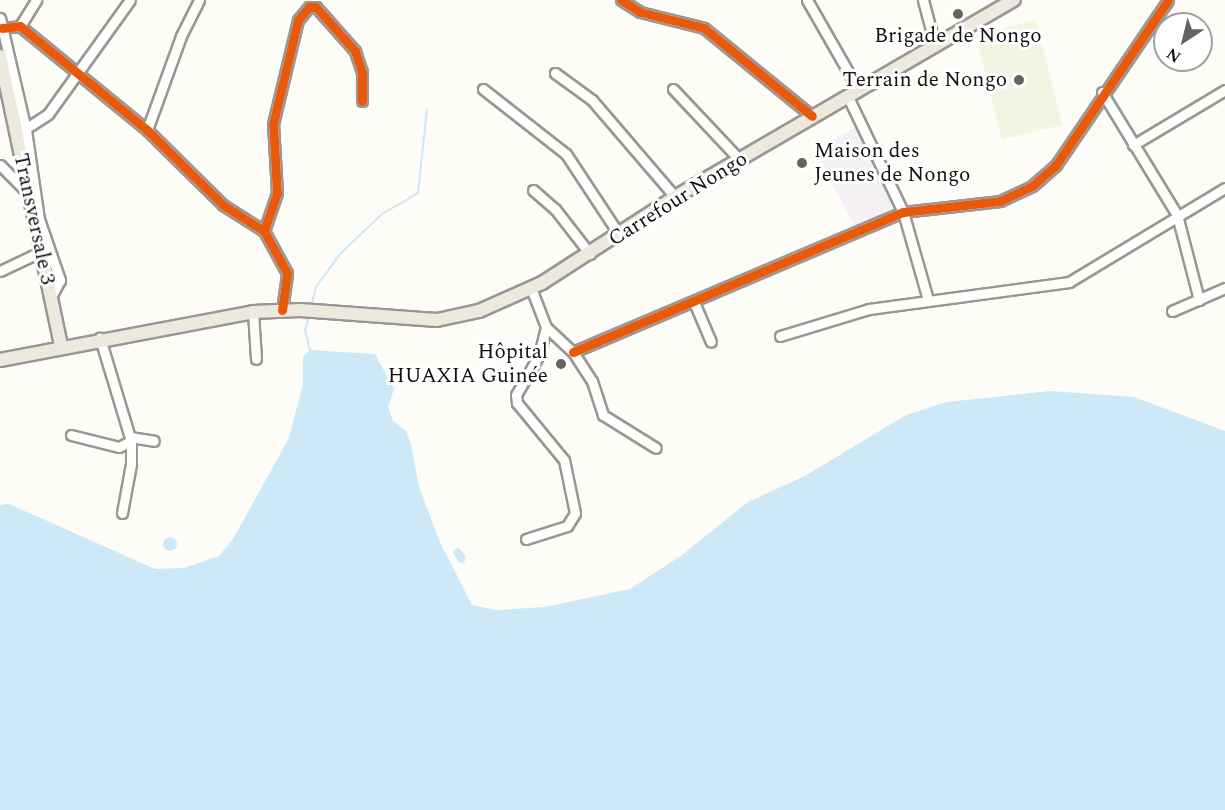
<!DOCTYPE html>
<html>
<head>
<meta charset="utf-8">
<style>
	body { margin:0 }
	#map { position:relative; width:1225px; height:810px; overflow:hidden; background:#fdfcf7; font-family:Spectral,serif }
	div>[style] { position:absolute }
	.industrial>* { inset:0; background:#f5f0f3 }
	.pitch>* { inset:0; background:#f0f6e1; transform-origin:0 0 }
	.water>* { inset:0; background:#cde8f7 }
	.round { border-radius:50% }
	.stream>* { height:2px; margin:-1px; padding:0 1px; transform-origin:1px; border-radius:1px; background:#cde8f7 }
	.roads { filter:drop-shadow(2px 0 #979795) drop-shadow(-2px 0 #979795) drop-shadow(0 2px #979795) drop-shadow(0 -2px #979795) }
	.minor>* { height:9px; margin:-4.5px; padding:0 4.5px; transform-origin:4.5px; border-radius:4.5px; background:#fffffe }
	.major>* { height:12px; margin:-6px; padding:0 6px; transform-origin:6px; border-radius:6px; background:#ede9dc }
	.cycleway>* { height:9px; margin:-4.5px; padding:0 4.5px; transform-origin:4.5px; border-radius:4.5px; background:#e8590c }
	.dots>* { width:16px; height:16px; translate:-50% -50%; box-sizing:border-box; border:3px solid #fff; border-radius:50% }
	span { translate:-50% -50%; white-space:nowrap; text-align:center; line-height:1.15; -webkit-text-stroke:6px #fff; paint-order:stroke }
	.poi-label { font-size:21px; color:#111 }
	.right { translate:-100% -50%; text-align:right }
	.left { translate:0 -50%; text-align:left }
	.street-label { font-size:21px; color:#111 }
	.north { position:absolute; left:1153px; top:12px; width:60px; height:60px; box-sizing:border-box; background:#fff; border:2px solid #a0a0a0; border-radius:50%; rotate:215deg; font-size:16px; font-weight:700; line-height:24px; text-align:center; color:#111 }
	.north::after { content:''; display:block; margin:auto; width:21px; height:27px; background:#646362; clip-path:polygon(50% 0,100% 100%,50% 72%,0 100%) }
</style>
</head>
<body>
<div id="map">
	<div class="industrial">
		<i style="clip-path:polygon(856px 127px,892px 203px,889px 212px,855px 227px,815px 150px)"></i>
	</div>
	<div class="pitch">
		<i style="left:1036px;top:20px;width:108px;height:62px;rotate:76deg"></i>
	</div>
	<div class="water">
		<i style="clip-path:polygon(310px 350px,375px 354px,394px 389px,388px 407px,393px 421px,406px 431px,411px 444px,419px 487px,440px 542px,472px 605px,496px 610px,545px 607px,630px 589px,682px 555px,748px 502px,805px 476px,906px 415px,947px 402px,1050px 391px,1134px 397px,1225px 431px,1225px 810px,0 810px,0 505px,9px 504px,155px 569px,184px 568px,219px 556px,233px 539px,289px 438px,303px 384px,303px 357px)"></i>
		<i class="round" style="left:163px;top:537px;width:14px;height:14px"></i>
		<i style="clip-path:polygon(458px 547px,466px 557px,464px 563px,458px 562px,453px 552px)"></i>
	</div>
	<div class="stream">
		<i style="left:311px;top:307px;width:21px;rotate:-76deg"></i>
		<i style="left:316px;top:287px;width:41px;rotate:-54deg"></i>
		<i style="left:340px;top:254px;width:58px;rotate:-43.6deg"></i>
		<i style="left:382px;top:214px;width:42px;rotate:-30.3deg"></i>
		<i style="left:418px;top:193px;width:84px;rotate:-83.9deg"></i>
		<i style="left:309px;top:316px;width:15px;rotate:106deg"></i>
		<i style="left:305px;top:330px;width:21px;rotate:76deg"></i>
	</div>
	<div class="roads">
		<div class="minor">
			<i style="left:621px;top:0;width:22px;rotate:32deg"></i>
			<i style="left:640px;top:12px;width:66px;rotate:14deg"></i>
			<i style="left:704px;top:28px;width:139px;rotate:39.2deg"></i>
			<i style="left:807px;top:0;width:103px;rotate:60.2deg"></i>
			<i style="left:923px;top:0;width:47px;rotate:75.1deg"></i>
			<i style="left:0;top:18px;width:115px;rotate:76.9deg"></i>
			<i style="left:26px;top:130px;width:90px;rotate:81.7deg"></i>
			<i style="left:39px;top:219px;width:65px;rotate:71deg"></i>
			<i style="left:60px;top:280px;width:21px;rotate:118deg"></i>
			<i style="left:20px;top:26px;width:31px;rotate:-58deg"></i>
			<i style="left:2px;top:28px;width:18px;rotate:-6deg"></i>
			<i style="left:20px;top:26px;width:164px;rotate:39.3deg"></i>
			<i style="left:147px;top:130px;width:107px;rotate:44.6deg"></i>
			<i style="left:223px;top:205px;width:49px;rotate:32.4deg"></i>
			<i style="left:555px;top:73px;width:46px;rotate:36.1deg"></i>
			<i style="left:592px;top:100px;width:128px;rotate:49.4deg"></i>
			<i style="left:483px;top:89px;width:105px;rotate:38.1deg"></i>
			<i style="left:566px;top:154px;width:98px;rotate:56.6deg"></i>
			<i style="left:673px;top:89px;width:98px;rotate:46.7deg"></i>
			<i style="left:1102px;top:92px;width:144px;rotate:58.6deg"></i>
			<i style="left:1177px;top:215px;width:88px;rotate:75.5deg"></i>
			<i style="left:847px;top:95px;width:130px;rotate:64.4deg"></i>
			<i style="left:903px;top:212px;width:91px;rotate:74.1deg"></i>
			<i style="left:147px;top:130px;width:100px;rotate:-70.1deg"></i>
			<i style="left:181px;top:36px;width:40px;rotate:-63.4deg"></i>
			<i style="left:22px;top:131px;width:31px;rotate:-33deg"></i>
			<i style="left:48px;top:114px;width:140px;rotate:-54.3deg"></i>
			<i style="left:1133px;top:145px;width:107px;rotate:-30.9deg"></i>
			<i style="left:0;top:165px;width:40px;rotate:45deg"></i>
			<i style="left:533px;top:190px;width:29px;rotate:41deg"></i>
			<i style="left:555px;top:209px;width:57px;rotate:52.1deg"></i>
			<i style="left:0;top:271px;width:44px;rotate:-25.4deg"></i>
			<i style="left:694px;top:302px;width:43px;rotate:67deg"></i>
			<i style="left:282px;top:310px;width:37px;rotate:-82deg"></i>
			<i style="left:287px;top:273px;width:48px;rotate:-118.7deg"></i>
			<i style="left:264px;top:231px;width:40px;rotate:-71.1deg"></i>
			<i style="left:277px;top:193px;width:69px;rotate:-93.3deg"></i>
			<i style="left:273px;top:124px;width:107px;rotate:-76.5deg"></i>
			<i style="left:298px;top:20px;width:17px;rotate:-50deg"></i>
			<i style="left:309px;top:7px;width:7px"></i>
			<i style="left:316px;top:7px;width:59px;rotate:48.4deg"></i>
			<i style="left:355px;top:51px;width:22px;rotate:72deg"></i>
			<i style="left:362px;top:72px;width:29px;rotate:90deg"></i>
			<i style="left:1172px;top:311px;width:58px;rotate:-23.5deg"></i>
			<i style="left:253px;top:312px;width:47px;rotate:86.3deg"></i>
			<i style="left:546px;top:327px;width:37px;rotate:43deg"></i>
			<i style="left:573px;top:352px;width:35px;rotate:57deg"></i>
			<i style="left:592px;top:381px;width:36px;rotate:72deg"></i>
			<i style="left:603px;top:415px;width:62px;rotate:31.9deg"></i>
			<i style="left:780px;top:336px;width:93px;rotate:-16.9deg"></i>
			<i style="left:869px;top:309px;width:202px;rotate:-7.7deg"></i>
			<i style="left:1069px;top:282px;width:182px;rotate:-31.1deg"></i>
			<i style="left:573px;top:352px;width:358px;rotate:-23deg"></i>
			<i style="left:903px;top:212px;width:98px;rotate:-6.5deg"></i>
			<i style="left:1000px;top:201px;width:35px;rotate:-25deg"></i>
			<i style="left:1032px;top:186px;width:32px;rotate:-41deg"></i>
			<i style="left:1056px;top:165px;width:199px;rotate:-55.8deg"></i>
			<i style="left:71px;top:435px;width:49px;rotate:14deg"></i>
			<i style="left:119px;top:447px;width:13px;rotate:-27deg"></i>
			<i style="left:131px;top:441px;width:108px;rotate:-106.8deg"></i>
			<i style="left:130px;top:437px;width:24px;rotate:9deg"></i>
			<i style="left:122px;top:513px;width:50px;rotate:-79.6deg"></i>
			<i style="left:131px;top:464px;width:23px;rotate:-90deg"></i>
			<i style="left:526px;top:539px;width:43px;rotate:-17.6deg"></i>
			<i style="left:567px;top:526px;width:15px;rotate:-58deg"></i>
			<i style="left:575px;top:513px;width:54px;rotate:-101.7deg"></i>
			<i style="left:564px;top:460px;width:74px;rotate:-129.5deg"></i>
			<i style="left:517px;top:403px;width:8px;rotate:-97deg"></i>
			<i style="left:516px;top:395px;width:46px;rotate:-60.1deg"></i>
			<i style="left:539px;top:355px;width:29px;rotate:-76deg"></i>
			<i style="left:546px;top:327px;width:42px;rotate:-111deg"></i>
		</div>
		<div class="major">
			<i style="left:0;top:56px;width:296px;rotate:78.1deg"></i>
			<i style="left:0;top:360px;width:258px;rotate:-10.7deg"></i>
			<i style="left:253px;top:312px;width:47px;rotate:-2.4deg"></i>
			<i style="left:300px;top:310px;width:137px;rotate:4.2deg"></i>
			<i style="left:437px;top:320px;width:43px;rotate:-12.1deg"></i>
			<i style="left:479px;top:311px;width:69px;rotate:-24deg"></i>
			<i style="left:542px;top:283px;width:158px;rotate:-32.9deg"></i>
			<i style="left:675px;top:197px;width:392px;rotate:-30.2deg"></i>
		</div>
	</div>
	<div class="cycleway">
		<i style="left:621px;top:0;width:22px;rotate:32deg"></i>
		<i style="left:640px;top:12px;width:66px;rotate:14deg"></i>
		<i style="left:704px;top:28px;width:139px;rotate:39.2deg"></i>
		<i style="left:2px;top:28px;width:18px;rotate:-6deg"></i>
		<i style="left:20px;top:26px;width:164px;rotate:39.3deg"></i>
		<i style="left:147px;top:130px;width:107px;rotate:44.6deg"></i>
		<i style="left:223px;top:205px;width:49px;rotate:32.4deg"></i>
		<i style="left:282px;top:310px;width:37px;rotate:-82deg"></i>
		<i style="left:287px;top:273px;width:48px;rotate:-118.7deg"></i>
		<i style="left:264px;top:231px;width:40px;rotate:-71.1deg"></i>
		<i style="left:277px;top:193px;width:69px;rotate:-93.3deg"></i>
		<i style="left:273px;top:124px;width:107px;rotate:-76.5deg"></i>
		<i style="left:298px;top:20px;width:17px;rotate:-50deg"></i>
		<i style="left:309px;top:7px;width:7px"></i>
		<i style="left:316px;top:7px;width:59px;rotate:48.4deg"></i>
		<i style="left:355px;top:51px;width:22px;rotate:72deg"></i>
		<i style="left:362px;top:72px;width:29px;rotate:90deg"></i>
		<i style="left:573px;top:352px;width:358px;rotate:-23deg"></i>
		<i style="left:903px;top:212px;width:98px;rotate:-6.5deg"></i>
		<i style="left:1000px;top:201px;width:35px;rotate:-25deg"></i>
		<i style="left:1032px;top:186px;width:32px;rotate:-41deg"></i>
		<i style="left:1056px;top:165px;width:199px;rotate:-55.8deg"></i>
	</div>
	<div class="dots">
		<i style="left:958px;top:14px;background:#646362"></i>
		<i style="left:1019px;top:80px;background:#646362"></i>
		<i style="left:802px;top:163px;background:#646362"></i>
		<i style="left:561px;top:364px;background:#646362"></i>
	</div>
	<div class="poi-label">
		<span style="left:958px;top:36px">Brigade de Nongo</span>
		<span class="right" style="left:1007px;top:80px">Terrain de Nongo</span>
		<span class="left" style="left:814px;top:163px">Maison des<br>Jeunes de Nongo</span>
		<span class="right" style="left:548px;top:364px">Hôpital<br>HUAXIA Guinée</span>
	</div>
	<div class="street-label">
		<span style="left:678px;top:199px;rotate:-32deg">Carrefour Nongo</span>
		<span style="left:34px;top:219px;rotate:78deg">Transversale 3</span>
	</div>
	<div class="north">N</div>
</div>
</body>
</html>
